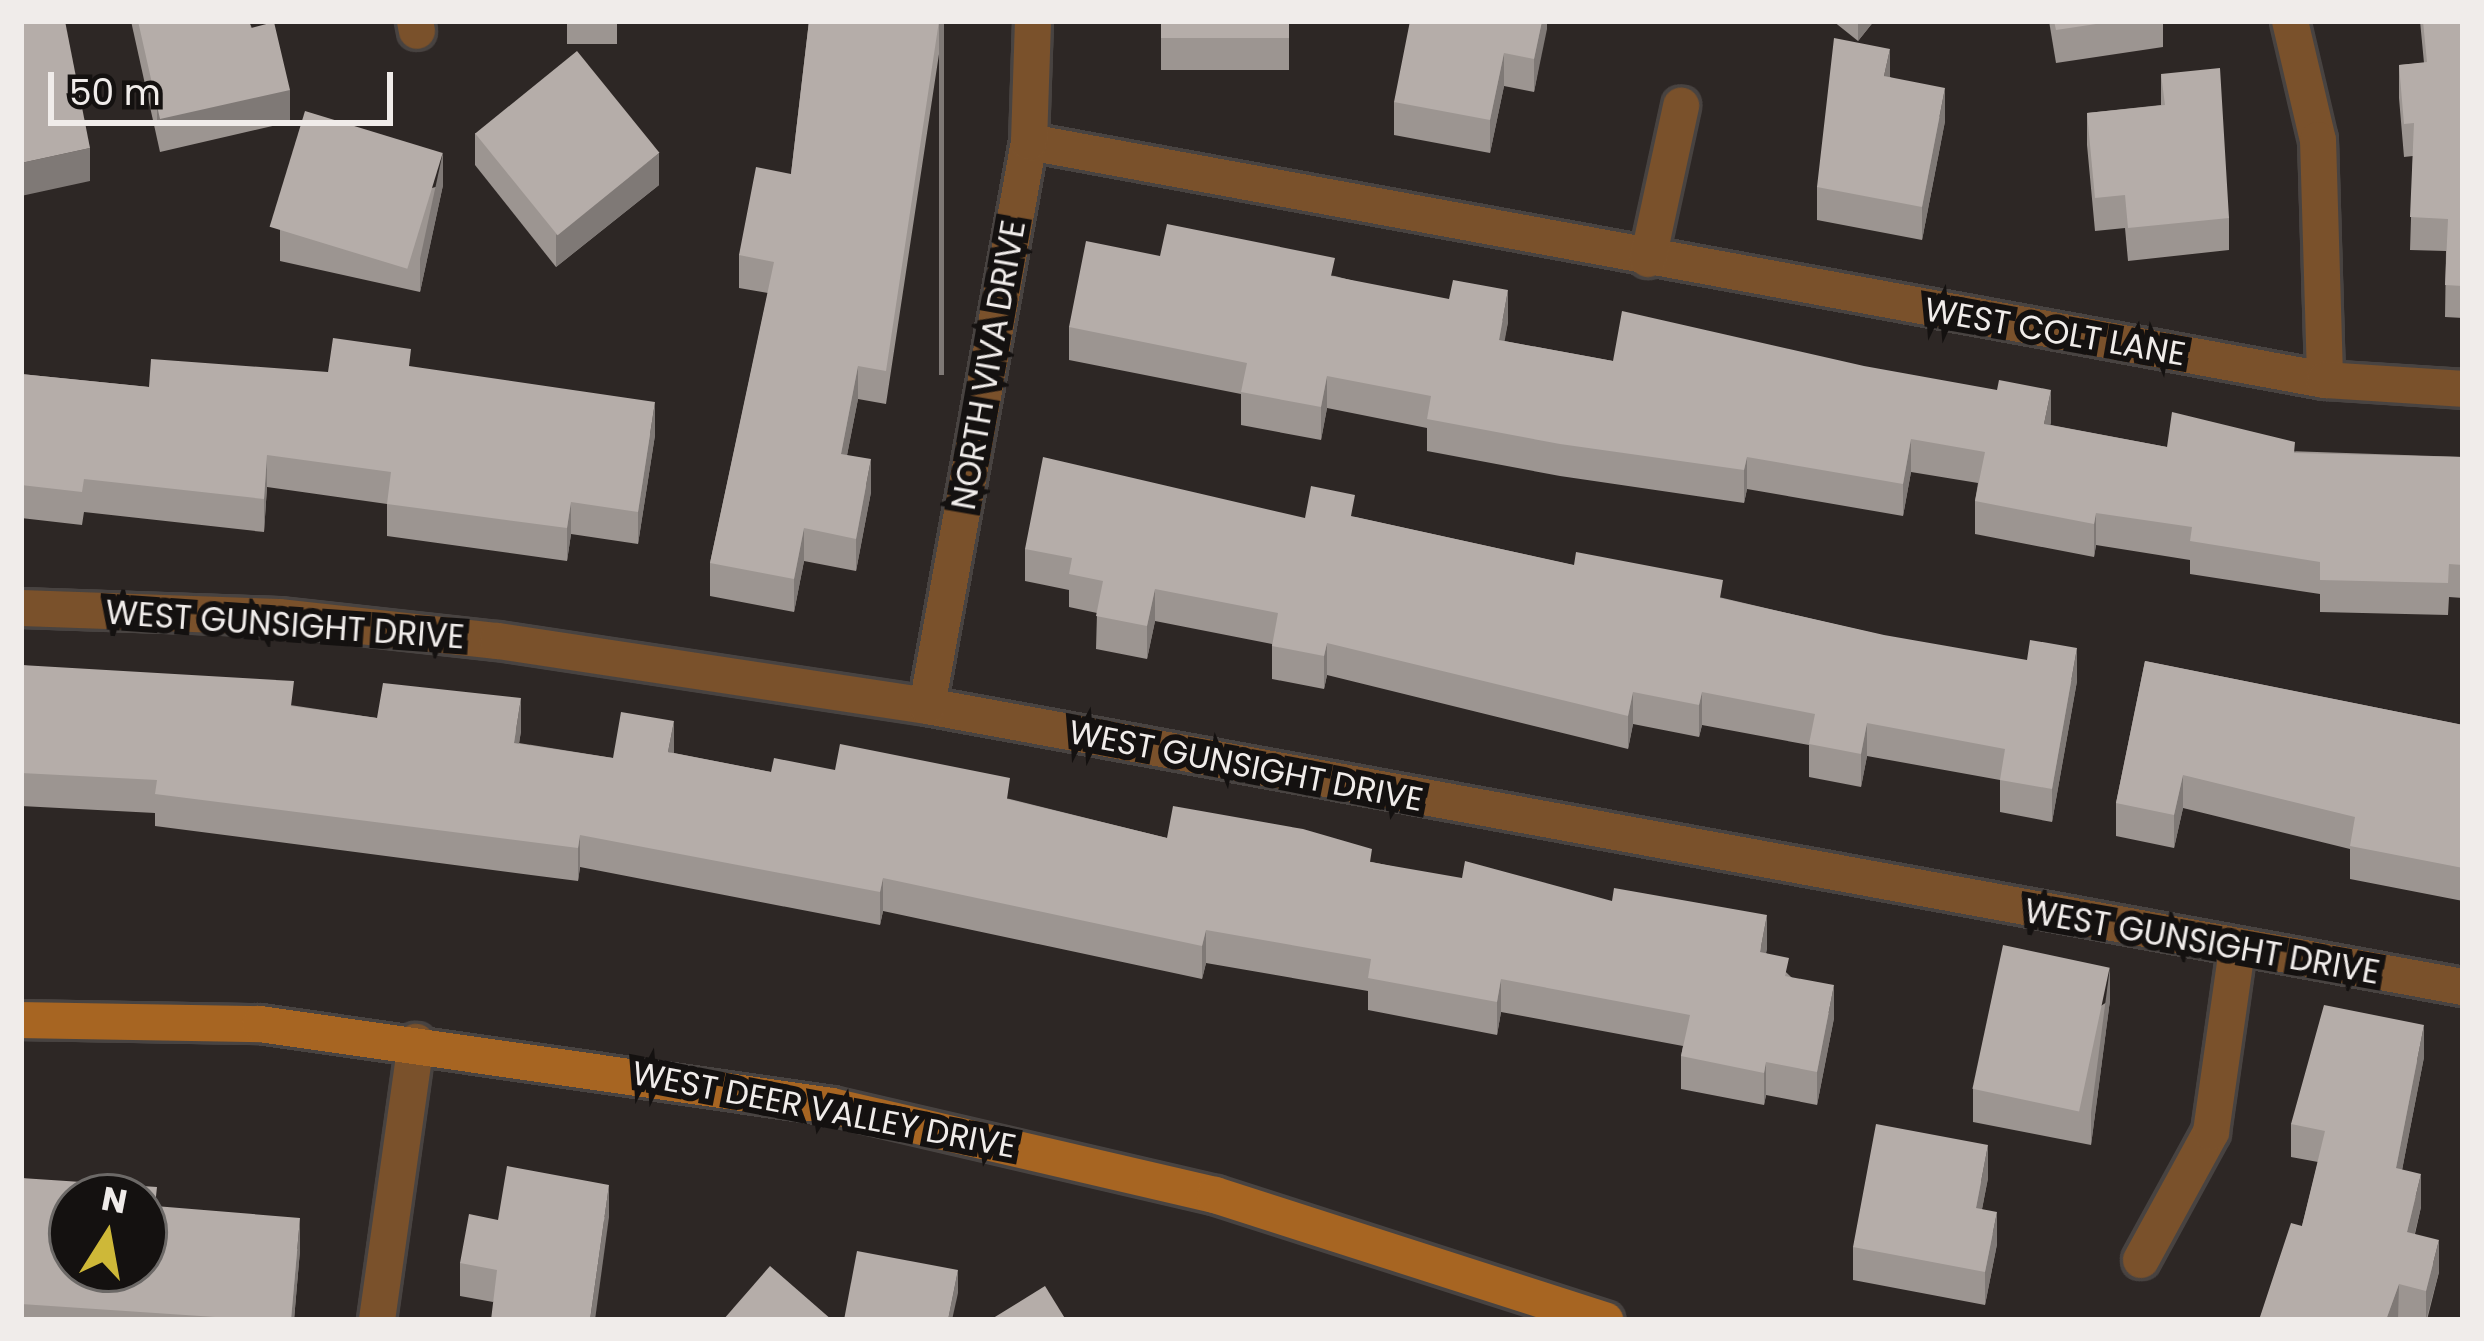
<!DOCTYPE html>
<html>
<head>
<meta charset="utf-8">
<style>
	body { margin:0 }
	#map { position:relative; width:2484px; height:1341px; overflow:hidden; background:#2d2725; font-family:Poppins,sans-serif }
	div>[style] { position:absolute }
	.roads { filter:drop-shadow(3px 0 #484341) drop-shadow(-3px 0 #484341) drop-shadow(0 3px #484341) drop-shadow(0 -3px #484341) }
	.street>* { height:36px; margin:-18px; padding:0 18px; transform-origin:18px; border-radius:18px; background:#7a512b }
	.secondary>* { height:36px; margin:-18px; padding:0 18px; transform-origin:18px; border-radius:18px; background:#a76522 }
	.wall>* { inset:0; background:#9c9591; transform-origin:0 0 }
	.shaded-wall>* { inset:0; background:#7f7976; transform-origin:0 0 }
	.building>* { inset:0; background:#b5ada9; transform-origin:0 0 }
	span { translate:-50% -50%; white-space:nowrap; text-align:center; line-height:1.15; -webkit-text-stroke:12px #141110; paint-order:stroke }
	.street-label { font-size:33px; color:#f0ecea }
	.frame { position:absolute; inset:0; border:24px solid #f0ecea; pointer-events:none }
	.north { position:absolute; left:48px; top:1173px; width:120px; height:120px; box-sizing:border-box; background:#141110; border:3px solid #6c6967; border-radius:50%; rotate:11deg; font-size:33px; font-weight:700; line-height:48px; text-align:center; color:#f0ecea }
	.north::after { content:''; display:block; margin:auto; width:42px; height:54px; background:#ceb838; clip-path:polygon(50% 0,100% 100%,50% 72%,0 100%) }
	.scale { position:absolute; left:48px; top:72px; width:345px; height:54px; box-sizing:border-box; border:6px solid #f0ecea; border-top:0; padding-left:15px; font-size:36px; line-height:42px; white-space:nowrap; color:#f0ecea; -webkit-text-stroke:9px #141110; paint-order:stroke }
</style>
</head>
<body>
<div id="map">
	<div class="roads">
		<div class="street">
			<i style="left:415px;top:21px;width:10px;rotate:79deg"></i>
			<i style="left:2290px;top:21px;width:122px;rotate:76.8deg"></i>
			<i style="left:2318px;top:140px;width:240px;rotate:88.3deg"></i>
			<i style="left:1029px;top:142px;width:1318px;rotate:10.41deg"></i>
			<i style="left:2325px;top:380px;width:138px;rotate:3.7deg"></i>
			<i style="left:1648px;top:259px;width:157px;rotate:-77.8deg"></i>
			<i style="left:21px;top:608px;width:258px;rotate:2deg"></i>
			<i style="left:279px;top:617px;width:220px;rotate:6.3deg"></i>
			<i style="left:498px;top:641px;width:434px;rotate:8.6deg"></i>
			<i style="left:927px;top:706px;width:1561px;rotate:10.37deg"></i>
			<i style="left:927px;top:706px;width:573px;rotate:-79.75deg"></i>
			<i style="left:1029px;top:142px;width:121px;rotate:-88.1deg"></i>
			<i style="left:2141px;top:1260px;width:146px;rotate:-61.3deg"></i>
			<i style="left:2211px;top:1132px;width:185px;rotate:-81.9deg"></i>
			<i style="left:377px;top:1320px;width:281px;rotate:-82deg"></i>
		</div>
		<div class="secondary">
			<i style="left:21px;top:1020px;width:239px;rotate:1deg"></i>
			<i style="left:260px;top:1024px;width:578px;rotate:8.16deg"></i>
			<i style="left:832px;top:1106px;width:393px;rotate:13.1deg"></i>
			<i style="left:1215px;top:1195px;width:410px;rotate:17.8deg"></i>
		</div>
	</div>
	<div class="wall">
		<i style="clip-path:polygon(131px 21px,249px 21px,290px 122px,160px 152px)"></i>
		<i style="left:567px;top:21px;width:50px;height:23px"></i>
		<i style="clip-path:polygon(809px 21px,944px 21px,886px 404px,858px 399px,847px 455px,871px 492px,856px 571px,804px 561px,794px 612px,710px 596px,710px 563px,768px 293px,739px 288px,739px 255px,791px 174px)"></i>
		<i style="left:1161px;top:21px;width:128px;height:49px"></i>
		<i style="clip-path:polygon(1547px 21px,1534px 92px,1504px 86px,1490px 153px,1394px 135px,1394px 102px)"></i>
		<i style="clip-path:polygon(1833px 21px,1874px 21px,1858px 41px)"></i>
		<i style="clip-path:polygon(2049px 21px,2163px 21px,2163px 47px,2056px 63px)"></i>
		<i style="clip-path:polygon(2420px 21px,2463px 21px,2463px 318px,2445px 317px,2446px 251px,2410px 250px,2413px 156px,2404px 157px,2399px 98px,2399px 65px,2424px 63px)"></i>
		<i style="clip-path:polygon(2161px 74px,2229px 218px,2229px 250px,2128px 261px,2125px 228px,2095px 231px,2087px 145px,2087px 113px,2161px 105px)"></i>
		<i style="clip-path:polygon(1890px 77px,1945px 121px,1922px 240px,1817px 220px,1817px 187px)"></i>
		<i style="clip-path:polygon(475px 133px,659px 185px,556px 267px,475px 165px)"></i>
		<i style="clip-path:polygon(443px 185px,420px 292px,280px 261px,280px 229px)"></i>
		<i style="clip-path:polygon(1160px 256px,1335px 276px,1508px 322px,1504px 341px,1613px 361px,2051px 425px,2167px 447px,2463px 457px,2463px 598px,2449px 597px,2448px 615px,2320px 612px,2320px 594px,2190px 574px,2190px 560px,2096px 545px,2094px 557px,1975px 534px,1975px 501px,1978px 483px,1911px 472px,1903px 516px,1747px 489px,1744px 503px,1560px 476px,1427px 451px,1427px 428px,1327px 408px,1321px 440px,1241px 425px,1241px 394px,1069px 360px,1069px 327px)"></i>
		<i style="clip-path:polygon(411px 367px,655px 435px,638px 544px,571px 534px,567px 561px,387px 536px,387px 504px,267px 487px,264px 532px,84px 512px,82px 525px,21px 518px,21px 374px,149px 387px)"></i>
		<i style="clip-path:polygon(1355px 517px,1723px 598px,2077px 681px,2052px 822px,2000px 812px,2000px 780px,1867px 756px,1861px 787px,1809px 777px,1809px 745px,1702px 725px,1699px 737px,1633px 724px,1628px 749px,1327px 675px,1324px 689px,1272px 679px,1272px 644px,1155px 621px,1147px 659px,1096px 649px,1097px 613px,1069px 607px,1069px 590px,1025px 581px,1025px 549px,1305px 518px)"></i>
		<i style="clip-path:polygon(2145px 661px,2463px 725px,2463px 901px,2350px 879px,2350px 849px,2183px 808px,2174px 848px,2116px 836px,2116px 803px)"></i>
		<i style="clip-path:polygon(21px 665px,377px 718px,521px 731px,519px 743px,613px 758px,674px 753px,771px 772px,835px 770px,1010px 799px,1167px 838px,1372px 862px,1767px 948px,1766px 953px,1834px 1018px,1817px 1105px,1766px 1095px,1764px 1105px,1681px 1089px,1681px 1056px,1683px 1046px,1501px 1012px,1497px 1035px,1368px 1010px,1368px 991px,1206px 963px,1202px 979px,883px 911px,880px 925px,580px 867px,578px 881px,155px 826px,155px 813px,21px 806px)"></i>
		<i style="clip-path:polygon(2110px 1000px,2091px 1145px,1973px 1122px,1973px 1089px)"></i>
		<i style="clip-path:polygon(2424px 1057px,2402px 1170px,2421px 1207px,2415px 1234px,2439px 1272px,2427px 1320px,2410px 1320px,2399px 1317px,2398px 1320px,2259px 1320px,2302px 1226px,2318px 1162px,2291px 1157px,2291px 1124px)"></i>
		<i style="clip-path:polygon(21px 1178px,157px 1206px,300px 1250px,294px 1320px,21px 1320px)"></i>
		<i style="clip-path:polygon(1988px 1178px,1982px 1209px,1997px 1244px,1985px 1305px,1853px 1280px,1853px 1247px)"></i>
		<i style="clip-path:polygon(609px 1217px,493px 1302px,460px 1296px,460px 1263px,498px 1220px)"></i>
	</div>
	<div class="shaded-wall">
		<i style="left:939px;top:21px;width:5px;height:354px"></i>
		<i style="clip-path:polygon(1542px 21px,1547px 21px,1547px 29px,1534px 92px,1534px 59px)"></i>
		<i style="clip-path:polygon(1858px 21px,1874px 21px,1858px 41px)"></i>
		<i style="clip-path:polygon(1890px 49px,1890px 82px,1884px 76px)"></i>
		<i style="clip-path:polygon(1504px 53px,1504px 86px,1490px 153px,1490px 120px)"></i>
		<i style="clip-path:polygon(1945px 88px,1945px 121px,1922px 240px,1922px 207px)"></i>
		<i style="left:290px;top:90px;width:32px;height:133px;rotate:90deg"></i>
		<i style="clip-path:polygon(90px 148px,90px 181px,21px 196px,21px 163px)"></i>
		<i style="clip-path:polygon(443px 152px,443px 185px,420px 292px,420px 259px)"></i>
		<i style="clip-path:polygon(659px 153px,659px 185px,556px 267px,556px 235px)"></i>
		<i style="clip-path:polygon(1508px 290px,1508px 322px,1499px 373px,1499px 340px)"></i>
		<i style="clip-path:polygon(858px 366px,858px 399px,841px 486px,841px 454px)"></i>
		<i style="clip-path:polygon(1327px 376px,1327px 408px,1321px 440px,1321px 407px)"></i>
		<i style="clip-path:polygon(2051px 390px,2051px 423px,2044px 456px,2044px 424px)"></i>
		<i style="clip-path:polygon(655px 402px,655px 435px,638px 544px,638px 512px)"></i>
		<i style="clip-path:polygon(1911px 439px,1911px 472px,1903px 516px,1903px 484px)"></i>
		<i style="clip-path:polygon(267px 455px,267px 487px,264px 532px,264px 499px)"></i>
		<i style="clip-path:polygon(1747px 457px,1747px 489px,1744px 503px,1744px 470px)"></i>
		<i style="clip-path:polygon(871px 459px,871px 492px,856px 571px,856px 539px)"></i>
		<i style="clip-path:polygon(571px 502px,571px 534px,567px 561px,567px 528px)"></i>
		<i style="clip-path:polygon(2096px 513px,2096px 545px,2094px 557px,2094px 524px)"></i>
		<i style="clip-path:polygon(804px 528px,804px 561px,794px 612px,794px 579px)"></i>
		<i style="clip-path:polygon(1155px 589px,1155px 621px,1147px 659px,1147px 626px)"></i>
		<i style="clip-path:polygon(1327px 643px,1327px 675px,1324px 689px,1324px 656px)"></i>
		<i style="clip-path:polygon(2077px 648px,2077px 681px,2052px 822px,2052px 789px)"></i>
		<i style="clip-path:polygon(1633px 692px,1633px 724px,1628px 749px,1628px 716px)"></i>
		<i style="clip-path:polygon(1702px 692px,1702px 725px,1699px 737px,1699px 705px)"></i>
		<i style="clip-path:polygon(521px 698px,521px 731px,514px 775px,514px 743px)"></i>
		<i style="clip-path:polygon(674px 721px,674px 754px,668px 752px)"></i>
		<i style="clip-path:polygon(1867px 723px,1867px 756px,1861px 787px,1861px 754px)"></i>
		<i style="clip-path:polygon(2183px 775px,2183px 808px,2174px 848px,2174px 815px)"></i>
		<i style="clip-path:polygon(580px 835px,580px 867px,578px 881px,578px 848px)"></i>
		<i style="clip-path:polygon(883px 878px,883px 911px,880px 925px,880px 892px)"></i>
		<i style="clip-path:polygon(1767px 915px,1767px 948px,1760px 985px,1760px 952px)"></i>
		<i style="clip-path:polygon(1206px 930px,1206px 963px,1202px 979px,1202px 946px)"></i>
		<i style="clip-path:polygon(2110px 967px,2110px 1000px,2091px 1145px,2091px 1113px)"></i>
		<i style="clip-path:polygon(1501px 979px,1501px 1012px,1497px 1035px,1497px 1002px)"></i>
		<i style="clip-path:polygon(1834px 985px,1834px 1018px,1817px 1105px,1817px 1072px)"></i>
		<i style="clip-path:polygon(2424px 1025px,2424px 1057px,2396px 1201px,2396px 1168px)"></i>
		<i style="clip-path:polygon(1766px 1062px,1766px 1095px,1764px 1105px,1764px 1073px)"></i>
		<i style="clip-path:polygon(1988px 1145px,1988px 1178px,1976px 1240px,1976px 1208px)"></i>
		<i style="clip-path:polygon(2421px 1174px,2421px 1207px,2407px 1265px,2407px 1232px)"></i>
		<i style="clip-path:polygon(609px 1185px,609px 1217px,595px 1320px,590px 1320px)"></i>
		<i style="clip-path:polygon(1997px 1212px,1997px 1244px,1985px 1305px,1985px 1272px)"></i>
		<i style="clip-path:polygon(300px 1218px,300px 1250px,294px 1320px,291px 1320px)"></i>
		<i style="clip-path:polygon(2439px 1240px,2439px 1272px,2426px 1320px,2426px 1291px)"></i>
		<i style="clip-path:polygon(958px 1270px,958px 1293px,952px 1320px,948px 1320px)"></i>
		<i style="clip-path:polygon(2399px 1284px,2398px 1320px,2386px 1320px)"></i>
	</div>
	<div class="building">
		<i style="clip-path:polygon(21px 21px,65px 21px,90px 148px,21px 163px)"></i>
		<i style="clip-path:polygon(138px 21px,249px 21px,251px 28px,274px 22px,290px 90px,160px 119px)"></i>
		<i style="clip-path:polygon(809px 21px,939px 21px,886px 371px,858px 366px,841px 454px,871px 459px,856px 539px,804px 528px,794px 579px,710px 563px,774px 262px,739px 255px,756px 167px,791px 174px)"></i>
		<i style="left:1161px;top:21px;width:128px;height:17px"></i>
		<i style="clip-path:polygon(1410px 21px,1542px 21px,1534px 59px,1504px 53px,1490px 120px,1394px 102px)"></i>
		<i style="clip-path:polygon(2054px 21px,2116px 21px,2056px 30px)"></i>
		<i style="clip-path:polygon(2423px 21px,2463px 21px,2463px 286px,2445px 285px,2448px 219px,2410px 217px,2414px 123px,2404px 124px,2399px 65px,2427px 62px)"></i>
		<i style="clip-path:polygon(1834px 38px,1890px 49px,1884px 76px,1945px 88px,1922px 207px,1817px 187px)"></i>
		<i style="left:577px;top:51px;width:131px;height:131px;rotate:51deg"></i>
		<i style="clip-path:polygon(2220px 68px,2229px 218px,2128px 228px,2125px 195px,2095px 198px,2087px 113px,2165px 105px,2161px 74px)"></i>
		<i style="left:305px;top:111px;width:144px;height:121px;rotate:17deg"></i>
		<i style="clip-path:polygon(1167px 224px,1335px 258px,1331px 276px,1449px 299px,1453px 280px,1508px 290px,1499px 340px,1613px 361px,1622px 311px,1864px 366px,1997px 390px,1999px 380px,2051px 390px,2044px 424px,2167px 447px,2172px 412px,2295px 442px,2294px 453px,2463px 457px,2463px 565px,2449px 564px,2448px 583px,2320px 580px,2320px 562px,2190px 541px,2192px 527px,2096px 513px,2094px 524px,1975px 501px,1985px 452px,1911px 439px,1903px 484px,1747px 457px,1744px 470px,1560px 444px,1427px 419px,1431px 396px,1327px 376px,1321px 407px,1241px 392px,1247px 363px,1069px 327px,1086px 241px,1160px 256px)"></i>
		<i style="clip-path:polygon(333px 338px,411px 349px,409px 366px,655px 402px,638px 512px,571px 502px,567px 528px,387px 504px,391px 472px,267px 455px,264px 499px,84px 479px,82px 492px,21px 485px,21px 374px,149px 387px,151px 359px,328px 372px)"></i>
		<i style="clip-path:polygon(1043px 457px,1305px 518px,1311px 486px,1355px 495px,1351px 516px,1574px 565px,1576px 552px,1723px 580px,1720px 598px,1884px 635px,2027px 660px,2030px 640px,2077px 648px,2052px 789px,2000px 780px,2005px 749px,1867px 723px,1861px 754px,1809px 744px,1815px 714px,1702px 692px,1699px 705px,1633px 692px,1628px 716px,1327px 643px,1324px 656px,1272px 646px,1278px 613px,1155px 589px,1147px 626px,1096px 616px,1103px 581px,1069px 574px,1072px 558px,1025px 549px)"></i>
		<i style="clip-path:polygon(2145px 661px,2463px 725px,2463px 868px,2350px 846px,2355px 817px,2183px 775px,2174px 815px,2116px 803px)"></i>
		<i style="clip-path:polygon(21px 665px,294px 681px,291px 706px,377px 718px,383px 683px,521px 698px,514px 743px,613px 758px,621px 712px,674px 721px,668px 752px,771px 772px,774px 758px,835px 770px,840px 744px,1010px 778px,1007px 799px,1167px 838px,1173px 806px,1303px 829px,1372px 849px,1370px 862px,1462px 878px,1465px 861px,1612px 901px,1614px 888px,1767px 915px,1760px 952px,1789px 958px,1785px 976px,1834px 985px,1817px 1072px,1766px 1062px,1764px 1073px,1681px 1056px,1690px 1015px,1501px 979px,1497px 1002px,1368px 978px,1371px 959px,1206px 930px,1202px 946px,883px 878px,880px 892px,580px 835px,578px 848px,155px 794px,157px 780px,21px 773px)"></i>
		<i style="left:2003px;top:945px;width:109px;height:147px;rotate:12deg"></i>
		<i style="clip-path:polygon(2324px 1005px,2424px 1025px,2396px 1168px,2421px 1174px,2407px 1232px,2439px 1240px,2426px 1291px,2399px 1284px,2386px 1320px,2259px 1320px,2291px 1223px,2302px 1226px,2325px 1131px,2291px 1124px)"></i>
		<i style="clip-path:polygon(1876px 1124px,1988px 1145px,1976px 1208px,1997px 1212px,1985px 1272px,1853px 1247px)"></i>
		<i style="clip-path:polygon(507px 1166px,609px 1185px,590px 1320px,491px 1320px,497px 1270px,460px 1263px,469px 1214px,498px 1220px)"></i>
		<i style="clip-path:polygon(evenodd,21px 1178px,157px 1187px,155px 1206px,300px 1218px,291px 1320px,259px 1320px,21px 1304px,21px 1178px,72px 1197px,144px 1197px,144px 1269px,72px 1269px,72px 1197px)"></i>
		<i style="clip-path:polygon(857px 1251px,958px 1270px,948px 1320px,844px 1320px)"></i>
		<i style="clip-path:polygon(770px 1266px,832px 1320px,723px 1320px)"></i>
		<i style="clip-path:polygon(1045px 1286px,1066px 1320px,990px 1320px)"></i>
	</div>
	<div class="street-label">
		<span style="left:2055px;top:332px;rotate:10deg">WEST COLT LANE</span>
		<span style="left:989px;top:365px;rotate:-80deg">NORTH VIVA DRIVE</span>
		<span style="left:285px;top:625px;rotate:4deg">WEST GUNSIGHT DRIVE</span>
		<span style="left:1246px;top:766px;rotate:11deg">WEST GUNSIGHT DRIVE</span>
		<span style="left:2202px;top:942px;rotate:10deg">WEST GUNSIGHT DRIVE</span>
		<span style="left:824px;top:1110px;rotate:11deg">WEST DEER VALLEY DRIVE</span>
	</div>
	<div class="frame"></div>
	<div class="north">N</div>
	<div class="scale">50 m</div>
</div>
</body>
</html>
